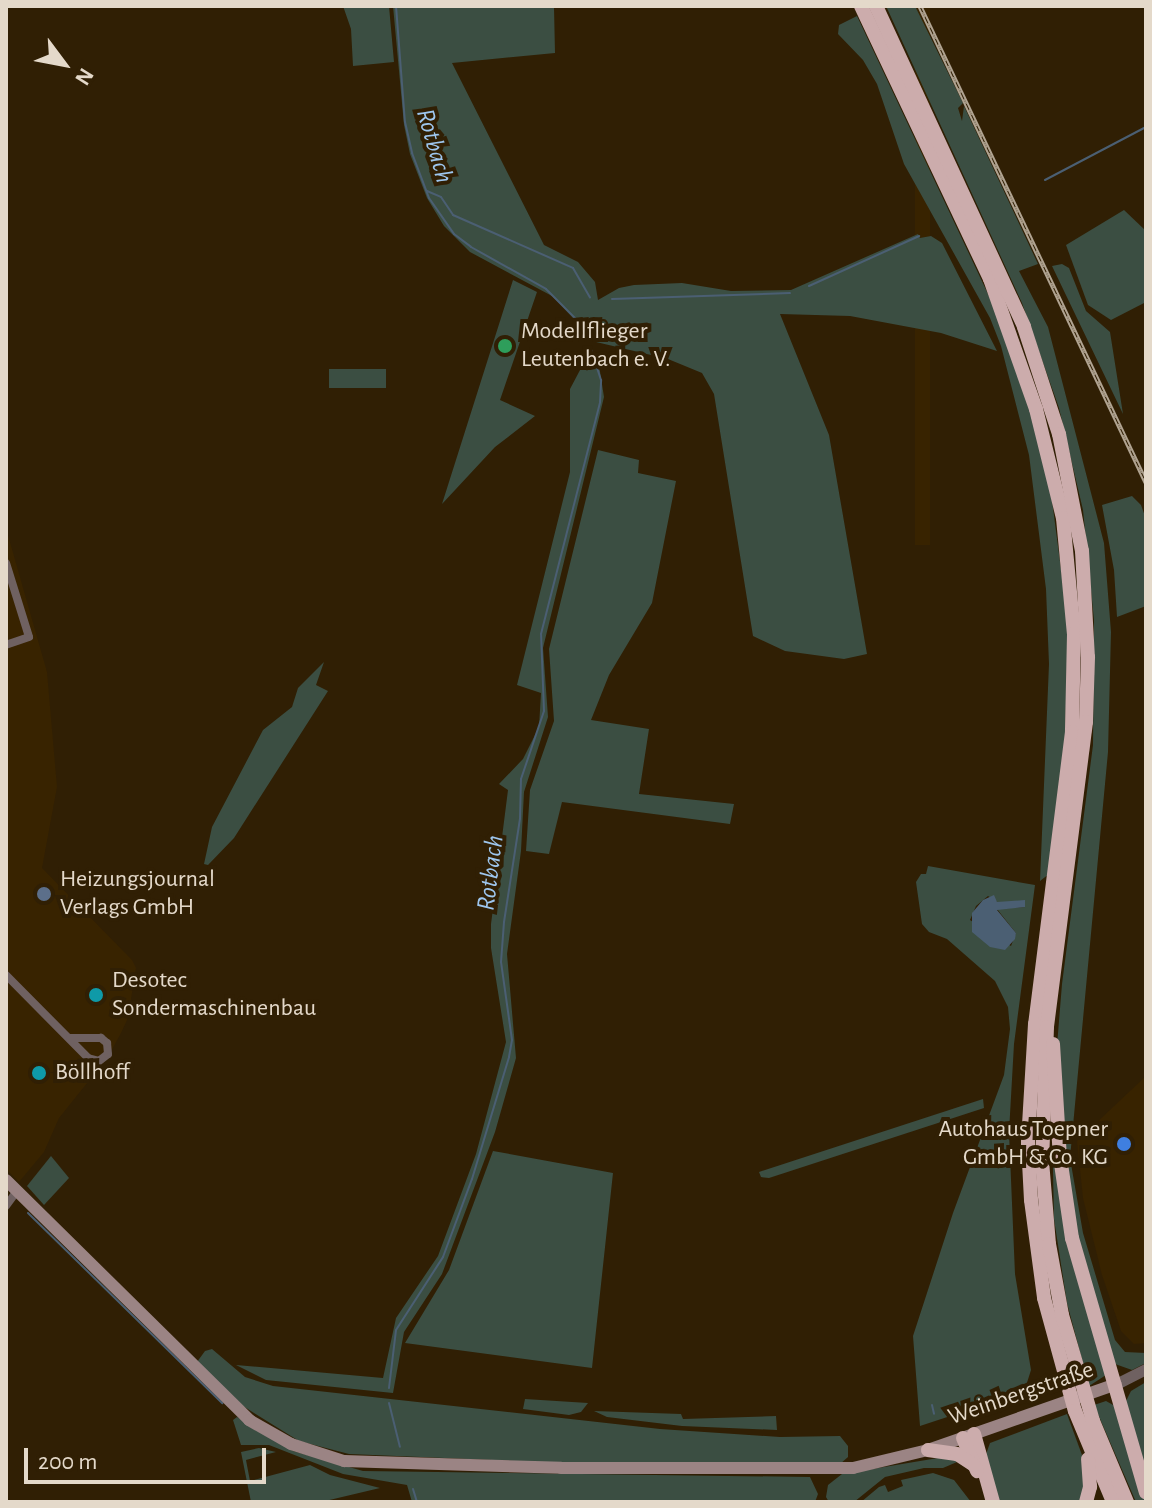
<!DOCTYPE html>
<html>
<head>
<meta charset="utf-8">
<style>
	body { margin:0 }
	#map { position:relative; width:1152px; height:1508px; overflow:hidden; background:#301f04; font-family:"Alegreya Sans",sans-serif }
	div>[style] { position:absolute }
	.built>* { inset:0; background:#382300; transform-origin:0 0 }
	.green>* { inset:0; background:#3b4e42; transform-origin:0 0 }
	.water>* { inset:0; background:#4b5f73 }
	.stream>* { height:2px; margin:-1px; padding:0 1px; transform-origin:1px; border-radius:1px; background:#4b5f73 }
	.minor>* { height:8px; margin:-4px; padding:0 4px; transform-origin:4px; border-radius:4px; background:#6f6161 }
	.tertiary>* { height:11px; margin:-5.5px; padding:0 5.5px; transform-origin:5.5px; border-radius:5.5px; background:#6f6161 }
	.secondary>* { height:12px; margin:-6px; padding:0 6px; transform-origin:6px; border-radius:6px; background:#9b8484 }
	.trunk>* { height:14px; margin:-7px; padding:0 7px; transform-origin:7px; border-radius:7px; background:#ccacac }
	.rail>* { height:5px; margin-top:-2.5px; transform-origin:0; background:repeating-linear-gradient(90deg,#301f04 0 6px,#b1a492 0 12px); box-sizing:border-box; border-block:2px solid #b1a492 }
	.dots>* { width:22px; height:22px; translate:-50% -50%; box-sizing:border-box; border:4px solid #301f04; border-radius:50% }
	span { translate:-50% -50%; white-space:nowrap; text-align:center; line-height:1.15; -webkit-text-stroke:8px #301f04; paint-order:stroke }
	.poi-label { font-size:24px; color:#e4d9ca }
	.left { translate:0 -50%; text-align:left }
	.right { translate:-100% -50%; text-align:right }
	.street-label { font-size:24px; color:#e4d9ca }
	.water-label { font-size:26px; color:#9ec6ee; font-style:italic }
	.frame { position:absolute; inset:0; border:8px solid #e4d9ca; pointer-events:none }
	.north { position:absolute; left:24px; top:24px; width:80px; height:80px; -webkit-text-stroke:6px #301f04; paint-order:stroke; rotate:122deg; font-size:22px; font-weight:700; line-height:32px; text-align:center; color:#e4d9ca }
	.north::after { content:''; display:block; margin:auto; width:28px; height:36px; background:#e4d9ca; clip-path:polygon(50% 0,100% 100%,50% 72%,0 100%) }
	.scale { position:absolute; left:24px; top:1448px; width:242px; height:36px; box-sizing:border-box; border:4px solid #e4d9ca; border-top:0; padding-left:10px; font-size:24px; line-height:28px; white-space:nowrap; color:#e4d9ca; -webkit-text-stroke:6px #301f04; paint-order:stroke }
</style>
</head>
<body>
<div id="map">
	<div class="built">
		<i style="left:915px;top:6px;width:15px;height:539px"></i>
		<i style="clip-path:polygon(6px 528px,47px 672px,57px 787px,42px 868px,132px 960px,136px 968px,128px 1018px,121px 1033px,108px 1057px,59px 1118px,44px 1152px,19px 1182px,6px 1169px)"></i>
		<i style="clip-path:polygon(1146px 1076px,1146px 1343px,1134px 1344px,1121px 1331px,1102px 1275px,1083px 1198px,1077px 1141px)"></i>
	</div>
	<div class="green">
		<i style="clip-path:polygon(343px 6px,389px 6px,394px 62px,353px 66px,351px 29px)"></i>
		<i style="clip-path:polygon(393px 6px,554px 7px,555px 53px,452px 63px,544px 245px,578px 262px,595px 282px,598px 300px,619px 288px,634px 285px,682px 283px,731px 291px,791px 290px,918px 234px,920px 238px,931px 236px,942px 243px,997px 351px,941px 333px,850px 316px,780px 314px,829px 435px,867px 654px,844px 659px,785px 651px,753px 636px,714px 394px,702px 373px,668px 359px,596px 342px,552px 296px,470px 252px,444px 226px,427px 198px,410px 154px,404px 125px)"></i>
		<i style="clip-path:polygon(886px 6px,915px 6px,963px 103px,958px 108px,962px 121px,964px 106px,1038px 264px,1019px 271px,1048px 327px,1104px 543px,1111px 632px,1108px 752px,1070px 1158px,1083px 1233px,1115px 1340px,1125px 1352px,1146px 1353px,1146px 1363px,1132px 1370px,1115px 1364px,1074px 1237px,1056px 1058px,1062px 984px,1093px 745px,1094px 620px,1083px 510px,1059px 408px,1022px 303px)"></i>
		<i style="clip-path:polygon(857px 16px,996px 311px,1025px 390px,1050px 485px,1068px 623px,1065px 746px,1049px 874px,1040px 881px,1049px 664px,1046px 589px,1029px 455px,1001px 346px,990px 318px,904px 164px,877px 84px,863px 60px,838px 34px,839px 25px)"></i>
		<i style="clip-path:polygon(1124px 210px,1146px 231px,1146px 302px,1111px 320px,1088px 305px,1066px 245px)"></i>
		<i style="clip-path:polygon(1062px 264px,1069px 268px,1086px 311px,1110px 332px,1123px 414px,1052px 266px)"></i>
		<i style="clip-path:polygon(513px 280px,537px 292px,500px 400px,535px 416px,495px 447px,442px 504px)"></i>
		<i style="clip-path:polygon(589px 353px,595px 353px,598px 359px,604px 397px,543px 648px,548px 717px,524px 792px,521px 851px,507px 954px,516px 1058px,495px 1132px,442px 1274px,404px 1332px,393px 1393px,266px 1380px,236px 1365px,383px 1378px,396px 1318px,438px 1256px,476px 1154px,506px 1042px,491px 948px,491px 924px,508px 790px,499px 784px,523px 759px,539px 727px,541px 693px,517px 685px,570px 472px,570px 389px)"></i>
		<i style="left:386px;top:369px;width:19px;height:57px;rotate:90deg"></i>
		<i style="clip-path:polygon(598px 450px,639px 460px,638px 473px,676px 481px,652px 603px,609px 675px,591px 720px,649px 729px,639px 794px,734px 804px,730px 824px,562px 802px,549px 854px,526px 851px,530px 790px,554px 721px,549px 649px)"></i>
		<i style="clip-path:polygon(1132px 496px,1141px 505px,1146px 519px,1146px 606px,1117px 617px,1114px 570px,1102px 505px)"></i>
		<i style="clip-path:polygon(324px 662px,316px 685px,328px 691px,234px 838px,208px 865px,204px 864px,212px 827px,263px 730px,292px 707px,298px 688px)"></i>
		<i style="clip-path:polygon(evenodd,928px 866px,1035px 885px,1014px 1044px,1009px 1132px,1015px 1274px,1031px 1370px,1025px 1389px,1017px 1394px,920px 1426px,913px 1336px,953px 1213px,1004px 1075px,1010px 1029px,1008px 1007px,995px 981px,947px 939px,929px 932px,922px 924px,916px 882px,921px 874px,926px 874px,928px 866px,988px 896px,997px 902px,1025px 907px,997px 909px,1016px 933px,1011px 946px,970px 920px,976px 906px,988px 896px)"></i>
		<i style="clip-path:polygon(1051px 1079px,1052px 1101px,1106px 1375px,1089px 1386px,1067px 1303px,1054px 1219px)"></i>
		<i style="clip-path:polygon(983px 1099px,984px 1108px,769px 1178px,761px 1177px,759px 1172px)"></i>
		<i style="clip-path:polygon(493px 1151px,613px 1173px,592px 1368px,405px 1343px,449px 1270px)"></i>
		<i style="clip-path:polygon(51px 1156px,69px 1178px,44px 1205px,27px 1186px)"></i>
		<i style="clip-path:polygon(212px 1349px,245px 1377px,273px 1386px,660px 1429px,780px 1437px,840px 1436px,848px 1446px,848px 1457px,840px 1464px,541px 1462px,349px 1454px,299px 1441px,243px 1406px,197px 1362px,205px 1351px)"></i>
		<i style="clip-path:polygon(1146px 1382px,1146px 1483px,1125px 1403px,1131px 1391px)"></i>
		<i style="clip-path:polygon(525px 1399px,588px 1403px,581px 1412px,569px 1415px,523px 1409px)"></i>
		<i style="clip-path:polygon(1106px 1401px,1115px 1406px,1145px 1502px,1136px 1502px,1094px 1405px)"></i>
		<i style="clip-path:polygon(594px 1411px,681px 1414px,683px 1419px,776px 1416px,777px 1430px,682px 1426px,607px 1417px)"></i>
		<i style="clip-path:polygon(1067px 1414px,1086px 1466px,1083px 1502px,999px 1502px,985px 1457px,990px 1443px)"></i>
		<i style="clip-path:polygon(237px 1417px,293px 1451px,363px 1471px,810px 1477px,818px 1494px,815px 1502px,412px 1502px,407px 1485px,343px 1474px,269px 1445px,241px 1445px,233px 1420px)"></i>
		<i style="clip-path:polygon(259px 1448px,276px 1452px,246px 1460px,250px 1481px,310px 1465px,330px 1475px,380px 1488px,321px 1502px,251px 1502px,241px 1452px)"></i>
		<i style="clip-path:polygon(950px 1456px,957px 1462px,943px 1468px,924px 1468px,885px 1477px,854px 1502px,829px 1502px,826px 1497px,828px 1485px,842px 1474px)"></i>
		<i style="clip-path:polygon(933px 1473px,954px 1480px,971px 1502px,861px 1502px,879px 1487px,885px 1485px,888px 1492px,903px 1486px,901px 1480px)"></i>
	</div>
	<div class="water">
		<i style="clip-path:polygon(994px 895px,997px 902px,1025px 900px,1025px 907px,997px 910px,1016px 933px,1015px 939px,1005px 950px,990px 947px,972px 932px,972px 913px,983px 900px)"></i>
	</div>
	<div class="stream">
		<i style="left:396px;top:6px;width:116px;rotate:85.6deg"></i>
		<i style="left:405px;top:122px;width:32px;rotate:77deg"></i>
		<i style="left:412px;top:153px;width:48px;rotate:69.3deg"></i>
		<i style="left:429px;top:198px;width:44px;rotate:55.2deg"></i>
		<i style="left:454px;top:234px;width:21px;rotate:37deg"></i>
		<i style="left:471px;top:247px;width:86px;rotate:29.2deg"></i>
		<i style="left:546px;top:289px;width:44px;rotate:45deg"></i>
		<i style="left:1045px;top:180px;width:114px;rotate:-27.7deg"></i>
		<i style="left:427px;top:191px;width:15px;rotate:23deg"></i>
		<i style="left:441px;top:197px;width:22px;rotate:56deg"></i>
		<i style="left:453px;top:215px;width:131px;rotate:23.8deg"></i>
		<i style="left:573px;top:268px;width:34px;rotate:60deg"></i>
		<i style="left:809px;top:286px;width:121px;rotate:-24.4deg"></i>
		<i style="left:612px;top:299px;width:178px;rotate:-1.9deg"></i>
		<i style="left:28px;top:1213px;width:272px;rotate:44.4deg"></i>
		<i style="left:389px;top:1388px;width:58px;rotate:-83.1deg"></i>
		<i style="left:396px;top:1330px;width:87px;rotate:-57.2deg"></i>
		<i style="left:443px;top:1257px;width:83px;rotate:-69.6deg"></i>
		<i style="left:472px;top:1179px;width:127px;rotate:-73.1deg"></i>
		<i style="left:509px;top:1057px;width:17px;rotate:-80deg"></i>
		<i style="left:512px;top:1040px;width:79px;rotate:-98deg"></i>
		<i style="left:501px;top:962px;width:40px;rotate:-85.7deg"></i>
		<i style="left:504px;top:922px;width:104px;rotate:-81.2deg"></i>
		<i style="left:520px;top:819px;width:40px;rotate:-88.6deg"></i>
		<i style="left:521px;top:779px;width:72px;rotate:-71.3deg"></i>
		<i style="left:544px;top:711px;width:77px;rotate:-92.2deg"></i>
		<i style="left:541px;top:634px;width:239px;rotate:-75.7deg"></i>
		<i style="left:600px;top:402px;width:22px;rotate:-87deg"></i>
		<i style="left:601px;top:380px;width:33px;rotate:-108deg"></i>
		<i style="left:389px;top:1403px;width:45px;rotate:76deg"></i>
		<i style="left:932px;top:1405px;width:9px;rotate:77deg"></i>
		<i style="left:413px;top:1489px;width:14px;rotate:73deg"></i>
	</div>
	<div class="minor">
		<i style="left:6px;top:563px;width:77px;rotate:72.7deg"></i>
		<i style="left:29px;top:637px;width:24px;rotate:161deg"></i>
		<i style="left:6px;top:975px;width:117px;rotate:45.3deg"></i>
		<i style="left:88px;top:1058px;width:11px;rotate:15deg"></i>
		<i style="left:99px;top:1061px;width:11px;rotate:-38deg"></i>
		<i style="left:108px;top:1054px;width:11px;rotate:-95deg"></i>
		<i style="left:107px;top:1043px;width:8px;rotate:-140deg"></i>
		<i style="left:101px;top:1038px;width:31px;rotate:180deg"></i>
		<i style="left:6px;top:1206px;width:19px;rotate:-54deg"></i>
	</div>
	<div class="tertiary">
		<i style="left:1116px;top:1384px;width:34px;rotate:-27deg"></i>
	</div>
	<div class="secondary">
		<i style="left:6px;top:1180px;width:342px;rotate:44.6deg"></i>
		<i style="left:249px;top:1420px;width:48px;rotate:29.7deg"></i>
		<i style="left:291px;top:1444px;width:56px;rotate:17.8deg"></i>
		<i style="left:344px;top:1461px;width:217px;rotate:1.8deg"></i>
		<i style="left:561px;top:1468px;width:292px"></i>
		<i style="left:853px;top:1468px;width:77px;rotate:-13.5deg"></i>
		<i style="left:928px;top:1450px;width:199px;rotate:-19.3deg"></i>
	</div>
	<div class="trunk">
		<i style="left:861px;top:6px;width:302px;rotate:64.7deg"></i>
		<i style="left:990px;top:279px;width:138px;rotate:70.5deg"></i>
		<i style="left:1036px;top:409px;width:112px;rotate:76.1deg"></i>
		<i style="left:1063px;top:518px;width:117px;rotate:84.6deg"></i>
		<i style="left:1074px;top:634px;width:98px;rotate:91.2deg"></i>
		<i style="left:1072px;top:732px;width:294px;rotate:97.2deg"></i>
		<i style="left:1035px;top:1024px;width:119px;rotate:93.4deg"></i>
		<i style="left:1028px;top:1143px;width:57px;rotate:87deg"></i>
		<i style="left:1031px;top:1200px;width:99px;rotate:82.4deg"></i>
		<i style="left:1044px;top:1298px;width:117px;rotate:74.7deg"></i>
		<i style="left:1075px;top:1411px;width:99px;rotate:67.3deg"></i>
		<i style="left:876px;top:6px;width:353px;rotate:65.2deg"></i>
		<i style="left:1024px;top:327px;width:113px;rotate:71.9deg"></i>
		<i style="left:1059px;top:434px;width:119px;rotate:78.9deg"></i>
		<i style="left:1082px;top:551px;width:106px;rotate:86.8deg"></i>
		<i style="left:1088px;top:657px;width:65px;rotate:91.8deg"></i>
		<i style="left:1086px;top:722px;width:307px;rotate:97.3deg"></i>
		<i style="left:1047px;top:1027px;width:134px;rotate:92.1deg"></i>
		<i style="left:1042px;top:1161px;width:83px;rotate:85.2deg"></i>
		<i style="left:1049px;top:1244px;width:72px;rotate:79.6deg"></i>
		<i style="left:1062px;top:1315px;width:110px;rotate:73.7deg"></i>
		<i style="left:1093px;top:1421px;width:88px;rotate:67.2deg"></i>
		<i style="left:1053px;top:1044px;width:113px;rotate:86.5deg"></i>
		<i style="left:1060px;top:1157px;width:82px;rotate:81.6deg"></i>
		<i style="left:1072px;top:1238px;width:265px;rotate:73.8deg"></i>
		<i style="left:974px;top:1434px;width:71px;rotate:74.4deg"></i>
		<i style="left:963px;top:1438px;width:36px;rotate:67deg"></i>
		<i style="left:928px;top:1450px;width:29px;rotate:8deg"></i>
		<i style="left:957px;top:1454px;width:20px;rotate:33deg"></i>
		<i style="left:1086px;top:1502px;width:16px;rotate:-75deg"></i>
		<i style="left:1090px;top:1487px;width:28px;rotate:-94deg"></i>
	</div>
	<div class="rail">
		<i style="left:920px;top:6px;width:527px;rotate:64.6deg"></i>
	</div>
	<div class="dots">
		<i style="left:505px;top:346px;background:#2e9e5b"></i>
		<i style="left:44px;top:894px;background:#5c6f8a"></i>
		<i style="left:96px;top:995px;background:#0f9aa8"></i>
		<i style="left:39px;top:1073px;background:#0f9aa8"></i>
		<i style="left:1124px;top:1144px;background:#3f7fe0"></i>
	</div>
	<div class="poi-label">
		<span class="left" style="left:521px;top:346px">Modellflieger<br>Leutenbach e. V.</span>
		<span class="left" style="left:60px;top:894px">Heizungsjournal<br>Verlags GmbH</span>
		<span class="left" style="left:112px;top:995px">Desotec<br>Sondermaschinenbau</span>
		<span class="left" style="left:55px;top:1073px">Böllhoff</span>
		<span class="right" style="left:1108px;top:1144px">Autohaus Toepner<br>GmbH &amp; Co. KG</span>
	</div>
	<div class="street-label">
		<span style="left:1021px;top:1394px;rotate:-19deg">Weinbergstraße</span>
	</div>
	<div class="water-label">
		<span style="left:434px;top:146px;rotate:74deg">Rotbach</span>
		<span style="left:491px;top:873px;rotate:-83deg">Rotbach</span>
	</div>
	<div class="frame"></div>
	<div class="north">N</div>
	<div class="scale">200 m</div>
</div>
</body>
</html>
